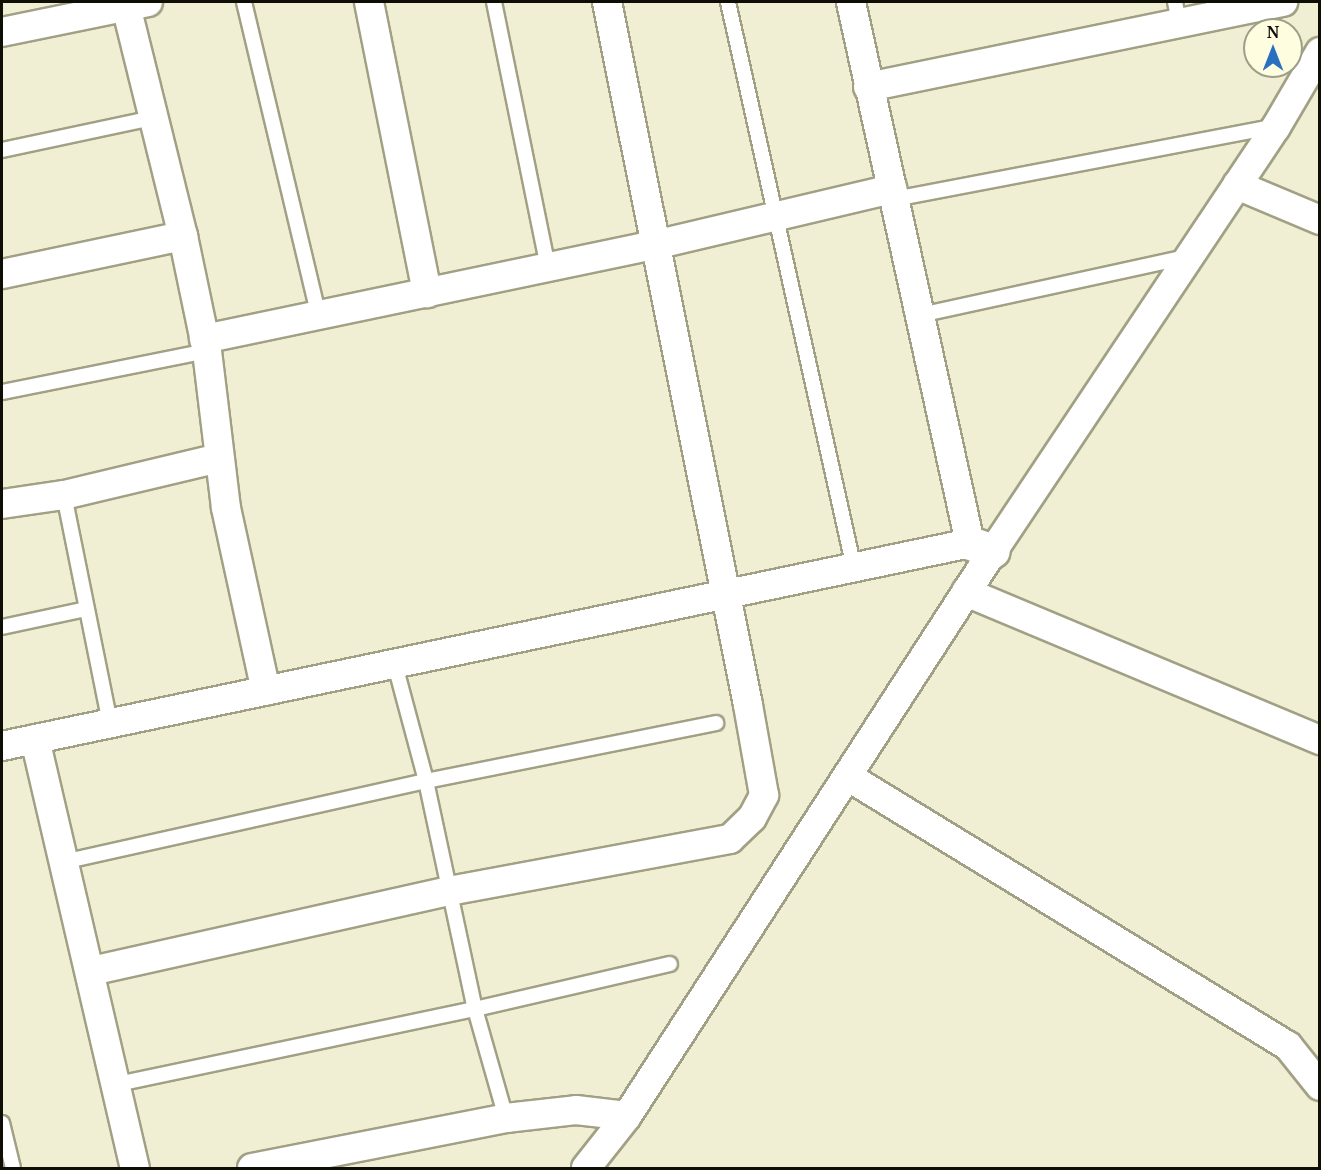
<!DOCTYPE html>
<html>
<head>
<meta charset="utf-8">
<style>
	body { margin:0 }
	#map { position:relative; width:1321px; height:1170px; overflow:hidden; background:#f1efd3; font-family:"Noto Serif",serif }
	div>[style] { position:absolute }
	.roads { filter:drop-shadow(2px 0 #a1a085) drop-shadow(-2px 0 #a1a085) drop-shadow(0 2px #a1a085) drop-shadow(0 -2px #a1a085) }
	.lane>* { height:14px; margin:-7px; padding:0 7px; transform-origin:7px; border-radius:7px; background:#fff }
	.street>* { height:28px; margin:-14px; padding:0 14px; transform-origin:14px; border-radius:14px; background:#fff }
	.secondary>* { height:33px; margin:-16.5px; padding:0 16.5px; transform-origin:16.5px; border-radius:16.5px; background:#fff }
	span { translate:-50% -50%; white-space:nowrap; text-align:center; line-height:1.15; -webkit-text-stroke:4.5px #fefde0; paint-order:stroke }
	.frame { position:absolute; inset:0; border:3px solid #0e0e05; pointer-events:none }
	.north { position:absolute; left:1243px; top:18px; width:60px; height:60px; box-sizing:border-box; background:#fefde0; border:2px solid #9e9d88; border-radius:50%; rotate:0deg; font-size:16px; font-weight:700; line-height:24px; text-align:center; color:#0e0e05 }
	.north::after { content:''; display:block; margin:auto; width:21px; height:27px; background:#2a70c1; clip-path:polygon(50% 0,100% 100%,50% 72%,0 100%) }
</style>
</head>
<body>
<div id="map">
	<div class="roads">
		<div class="lane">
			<i style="left:244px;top:2px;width:323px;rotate:76.6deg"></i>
			<i style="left:494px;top:2px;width:270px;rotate:78.5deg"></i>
			<i style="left:728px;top:2px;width:580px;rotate:77.45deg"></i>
			<i style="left:1175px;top:2px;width:21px;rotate:79deg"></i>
			<i style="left:2px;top:150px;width:154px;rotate:-12deg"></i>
			<i style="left:894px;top:199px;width:385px;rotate:-10.8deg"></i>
			<i style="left:920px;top:315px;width:273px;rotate:-12.3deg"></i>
			<i style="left:2px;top:392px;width:209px;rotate:-11.3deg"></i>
			<i style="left:64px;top:495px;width:234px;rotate:78.6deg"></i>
			<i style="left:2px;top:627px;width:86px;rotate:-12.1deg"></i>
			<i style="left:395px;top:665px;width:120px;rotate:75deg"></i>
			<i style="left:426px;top:781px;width:233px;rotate:77.9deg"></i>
			<i style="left:475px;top:1009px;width:113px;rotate:74.1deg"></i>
			<i style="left:63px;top:862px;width:372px;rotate:-12.6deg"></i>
			<i style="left:426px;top:781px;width:296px;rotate:-11.3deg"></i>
			<i style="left:118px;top:1084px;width:365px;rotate:-11.9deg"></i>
			<i style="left:475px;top:1009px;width:200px;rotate:-13deg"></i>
			<i style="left:2px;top:1123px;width:46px;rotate:76.3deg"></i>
		</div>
		<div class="street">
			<i style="left:369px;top:2px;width:297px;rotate:78.7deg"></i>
			<i style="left:126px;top:6px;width:237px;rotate:76.1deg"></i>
			<i style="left:183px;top:236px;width:117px;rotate:78.2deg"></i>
			<i style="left:207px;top:351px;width:158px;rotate:83.1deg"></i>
			<i style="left:226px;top:508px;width:187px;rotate:77.7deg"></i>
			<i style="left:2px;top:32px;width:149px;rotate:-11.6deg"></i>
			<i style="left:868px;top:87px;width:424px;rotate:-11.6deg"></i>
			<i style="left:1237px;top:185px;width:90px;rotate:22.9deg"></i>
			<i style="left:2px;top:274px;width:185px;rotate:-11.9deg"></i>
			<i style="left:204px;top:339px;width:461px;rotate:-11.8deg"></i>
			<i style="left:655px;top:245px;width:244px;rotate:-13.3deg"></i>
			<i style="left:2px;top:504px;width:63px;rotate:-8.3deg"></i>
			<i style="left:64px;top:495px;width:159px;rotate:-13.4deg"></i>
			<i style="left:966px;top:592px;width:384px;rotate:22.7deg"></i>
			<i style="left:35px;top:739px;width:441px;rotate:76.9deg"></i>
			<i style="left:2px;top:746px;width:989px;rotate:-11.84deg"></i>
			<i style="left:970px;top:543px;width:554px;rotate:-102.41deg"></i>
			<i style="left:847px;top:776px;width:517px;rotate:31.48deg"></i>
			<i style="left:1288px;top:1046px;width:51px;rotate:51.3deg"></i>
			<i style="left:91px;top:971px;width:367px;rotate:-12.6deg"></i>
			<i style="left:449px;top:891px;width:286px;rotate:-10.5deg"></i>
			<i style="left:730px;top:839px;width:30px;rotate:-44deg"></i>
			<i style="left:752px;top:818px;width:26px;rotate:-62deg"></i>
			<i style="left:764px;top:795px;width:91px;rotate:-100.1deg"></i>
			<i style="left:748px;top:705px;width:717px;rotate:-101.34deg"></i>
			<i style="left:252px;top:1168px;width:259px;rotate:-11.1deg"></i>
			<i style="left:506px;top:1118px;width:70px;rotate:-6.5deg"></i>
			<i style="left:576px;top:1110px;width:51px;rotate:6.7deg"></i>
			<i style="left:586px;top:1168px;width:66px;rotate:-51.7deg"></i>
			<i style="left:627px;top:1116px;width:673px;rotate:-57.07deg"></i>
			<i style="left:993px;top:551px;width:510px;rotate:-56.28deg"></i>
			<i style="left:1276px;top:127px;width:87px;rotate:-59.6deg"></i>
		</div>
		<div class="secondary">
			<i style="left:970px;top:543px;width:24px;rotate:19deg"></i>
		</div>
	</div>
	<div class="frame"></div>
	<div class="north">N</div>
</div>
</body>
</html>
